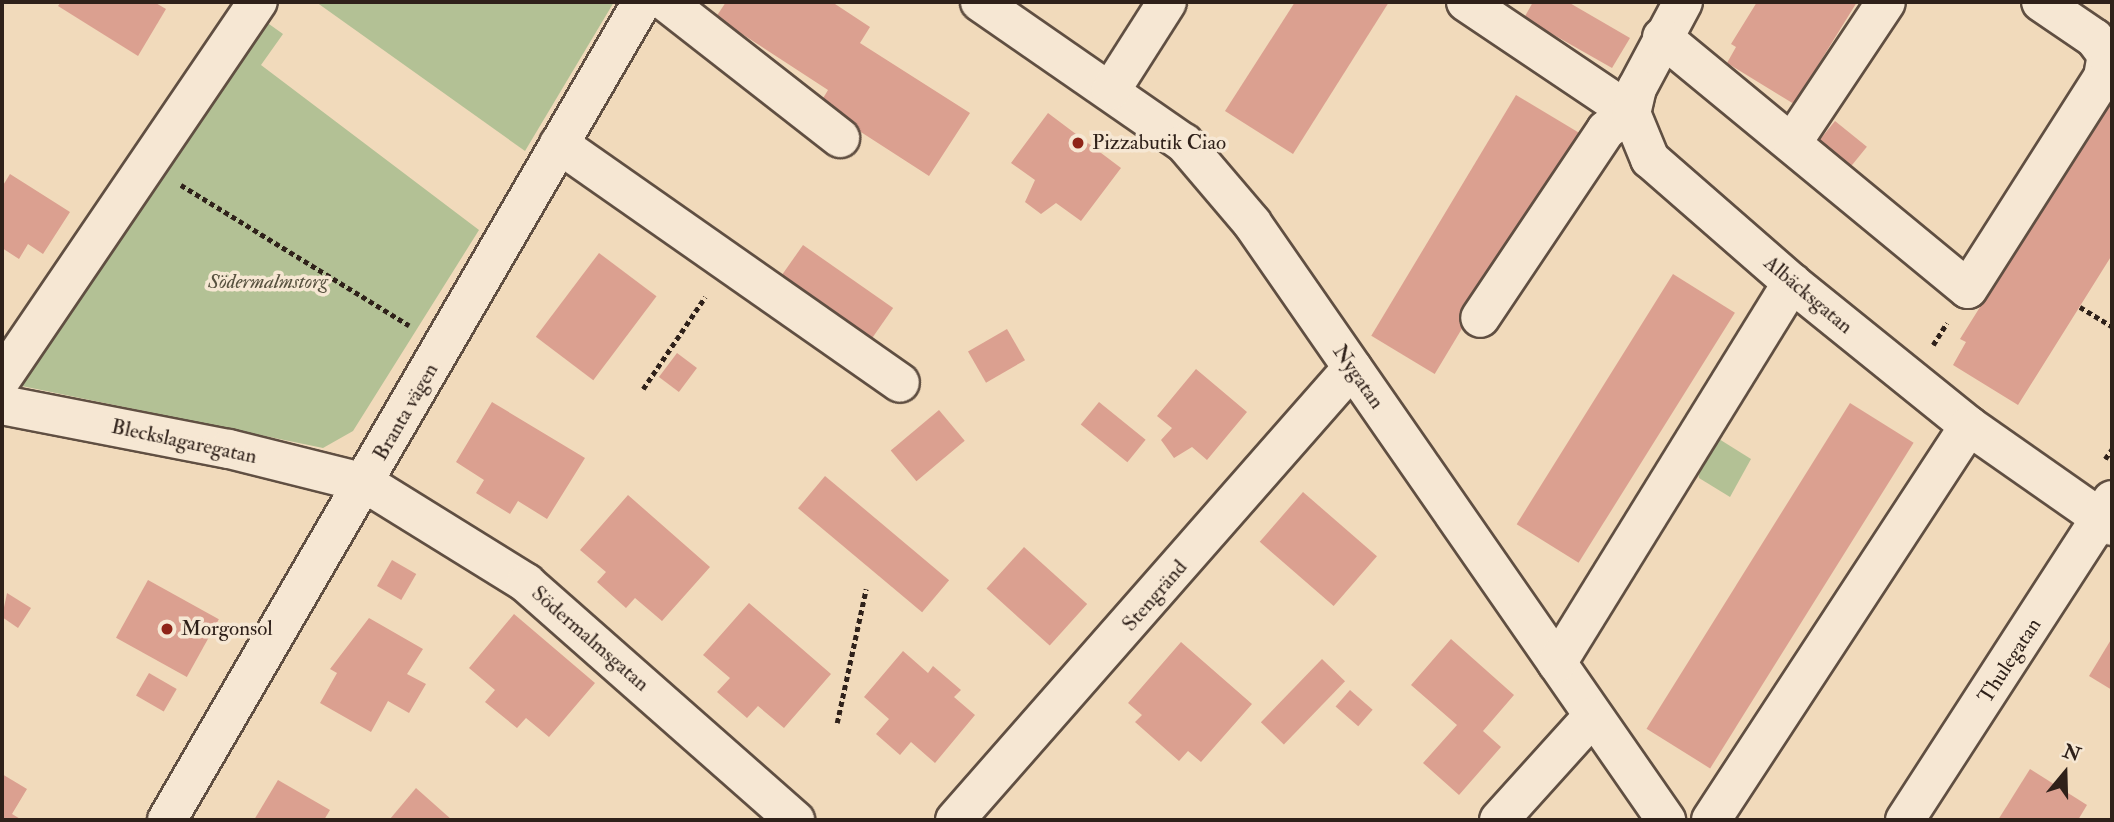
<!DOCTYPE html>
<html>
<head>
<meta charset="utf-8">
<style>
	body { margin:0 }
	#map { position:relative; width:2114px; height:822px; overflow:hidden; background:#f1dabb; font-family:"IM FELL Double Pica",serif }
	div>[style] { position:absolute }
	.green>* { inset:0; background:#b3c195 }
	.building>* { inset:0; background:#dba090; transform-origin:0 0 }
	.path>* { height:4.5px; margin-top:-2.25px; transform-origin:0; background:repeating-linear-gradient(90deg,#2f211a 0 5px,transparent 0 8.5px) }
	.roads { filter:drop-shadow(2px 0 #604f42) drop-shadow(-2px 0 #604f42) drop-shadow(0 2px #604f42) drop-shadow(0 -2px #604f42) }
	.minor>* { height:38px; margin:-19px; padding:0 19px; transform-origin:19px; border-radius:19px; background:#f6e7d3 }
	.dots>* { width:19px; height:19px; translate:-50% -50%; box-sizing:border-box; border:4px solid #f6e7d3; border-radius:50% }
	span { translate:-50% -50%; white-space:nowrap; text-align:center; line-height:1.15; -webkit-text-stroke:7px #f6e7d3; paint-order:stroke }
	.poi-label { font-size:21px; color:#2f211a }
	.left { translate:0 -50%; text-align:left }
	.park-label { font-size:21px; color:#57513f; font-style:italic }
	.street-label { font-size:21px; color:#2f211a }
	.frame { position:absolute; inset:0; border:4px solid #2f211a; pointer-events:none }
	.north { position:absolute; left:2030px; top:738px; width:70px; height:70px; -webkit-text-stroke:5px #f6e7d3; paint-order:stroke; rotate:19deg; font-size:19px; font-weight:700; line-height:28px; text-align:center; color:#2f211a }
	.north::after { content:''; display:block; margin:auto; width:24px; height:32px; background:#2f211a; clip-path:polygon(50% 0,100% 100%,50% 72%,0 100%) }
</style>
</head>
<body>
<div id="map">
	<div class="green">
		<i style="clip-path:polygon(316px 2px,614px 2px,525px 151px)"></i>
		<i style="clip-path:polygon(262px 19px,283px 34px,261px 65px,479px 230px,353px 431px,323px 448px,17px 385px)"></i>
		<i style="clip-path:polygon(1711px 434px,1751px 459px,1730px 497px,1699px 478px,1696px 458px)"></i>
	</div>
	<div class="building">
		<i style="clip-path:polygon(61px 2px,154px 2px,166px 9px,138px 56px,58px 6px)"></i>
		<i style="clip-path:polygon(726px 2px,832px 2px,870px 27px,860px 43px,970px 113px,929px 176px,819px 105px,828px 90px,716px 17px)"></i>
		<i style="clip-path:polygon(1295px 2px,1389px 2px,1293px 154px,1225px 111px)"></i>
		<i style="clip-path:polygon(1533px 2px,1568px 2px,1630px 38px,1612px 68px,1524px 18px)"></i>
		<i style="clip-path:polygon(1757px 2px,1857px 2px,1794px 104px,1727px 63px,1736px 47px,1731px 44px)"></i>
		<i style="left:1516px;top:95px;width:74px;height:281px;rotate:31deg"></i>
		<i style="clip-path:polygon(2112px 96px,2112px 255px,2018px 405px,1953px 365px,1966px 342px,1960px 339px)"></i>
		<i style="clip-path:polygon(1048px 113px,1121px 168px,1081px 221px,1056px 203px,1041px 214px,1025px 202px,1035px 180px,1011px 163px)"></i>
		<i style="left:1835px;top:121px;width:41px;height:36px;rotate:39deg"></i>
		<i style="clip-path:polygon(10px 174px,70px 212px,43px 254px,28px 244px,19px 259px,2px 248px,2px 187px)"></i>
		<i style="left:803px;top:245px;width:110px;height:41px;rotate:35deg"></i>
		<i style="left:599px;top:253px;width:72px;height:105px;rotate:37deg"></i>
		<i style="left:1673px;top:274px;width:73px;height:295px;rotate:32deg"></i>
		<i style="left:1007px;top:329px;width:36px;height:45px;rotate:60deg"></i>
		<i style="left:677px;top:353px;width:25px;height:30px;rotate:37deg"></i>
		<i style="clip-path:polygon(1196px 369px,1247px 412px,1207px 460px,1192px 447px,1174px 458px,1161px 440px,1172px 428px,1157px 416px)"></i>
		<i style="clip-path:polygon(492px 402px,585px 458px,547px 519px,518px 501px,510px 514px,476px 493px,484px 480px,456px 462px)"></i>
		<i style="left:1099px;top:402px;width:60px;height:29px;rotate:39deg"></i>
		<i style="left:1850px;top:403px;width:75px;height:384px;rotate:32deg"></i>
		<i style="left:939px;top:410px;width:40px;height:63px;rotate:50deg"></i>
		<i style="left:825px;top:476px;width:162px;height:42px;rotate:40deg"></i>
		<i style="left:1303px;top:492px;width:98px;height:66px;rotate:41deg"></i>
		<i style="clip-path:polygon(628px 495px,710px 567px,662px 621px,635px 598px,626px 608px,597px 582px,606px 572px,580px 550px)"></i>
		<i style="left:1024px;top:547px;width:85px;height:56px;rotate:42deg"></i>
		<i style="left:392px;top:560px;width:28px;height:30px;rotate:30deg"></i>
		<i style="left:148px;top:580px;width:81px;height:66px;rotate:29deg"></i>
		<i style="clip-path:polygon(7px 593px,31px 608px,18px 628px,2px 617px)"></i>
		<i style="clip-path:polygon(749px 603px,831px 674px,784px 728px,758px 706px,747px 718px,717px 692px,730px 678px,703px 655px)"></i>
		<i style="clip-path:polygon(514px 614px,595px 683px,549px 737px,526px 718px,517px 728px,485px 702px,495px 690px,469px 668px)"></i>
		<i style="clip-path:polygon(369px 618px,423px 649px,407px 674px,426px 684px,409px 713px,388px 701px,371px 732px,320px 703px,337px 673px,330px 669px)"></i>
		<i style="clip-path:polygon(2112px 638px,2112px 690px,2089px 676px)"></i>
		<i style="clip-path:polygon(1451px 639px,1514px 695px,1483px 731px,1501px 747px,1459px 795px,1423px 763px,1457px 725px,1411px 685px)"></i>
		<i style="clip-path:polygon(1181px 642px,1252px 704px,1201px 762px,1188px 751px,1179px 761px,1135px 722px,1142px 715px,1128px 703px)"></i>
		<i style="clip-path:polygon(903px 651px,928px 673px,933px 666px,961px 690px,954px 697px,975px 715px,935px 763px,911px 742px,900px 755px,876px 734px,889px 719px,864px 697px)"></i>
		<i style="left:1322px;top:659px;width:32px;height:88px;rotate:44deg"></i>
		<i style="left:149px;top:673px;width:32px;height:26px;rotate:30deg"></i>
		<i style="left:1350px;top:690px;width:30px;height:22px;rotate:41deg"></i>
		<i style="clip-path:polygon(2030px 769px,2087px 805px,2078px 820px,1998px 820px)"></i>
		<i style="clip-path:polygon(2px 774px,27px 789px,12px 814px,22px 820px,2px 820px)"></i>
		<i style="clip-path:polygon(278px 780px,330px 810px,324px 820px,254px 820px)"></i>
		<i style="clip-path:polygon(416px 788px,452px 820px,390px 819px)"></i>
	</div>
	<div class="path">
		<i style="left:181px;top:185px;width:268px;rotate:31.6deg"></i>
		<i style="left:2080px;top:307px;width:37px;rotate:31deg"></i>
		<i style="left:1933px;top:345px;width:26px;rotate:-58deg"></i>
		<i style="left:643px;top:389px;width:111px;rotate:-56deg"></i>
		<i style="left:2105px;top:459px;width:12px;rotate:-55deg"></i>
		<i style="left:837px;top:723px;width:137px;rotate:-77.8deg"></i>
	</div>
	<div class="roads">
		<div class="minor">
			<i style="left:666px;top:2px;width:221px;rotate:38deg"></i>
			<i style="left:980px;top:2px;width:248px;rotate:34.7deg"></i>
			<i style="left:1184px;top:143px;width:105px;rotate:49.6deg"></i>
			<i style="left:1252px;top:223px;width:727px;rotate:55.26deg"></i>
			<i style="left:1466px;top:2px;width:199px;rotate:33.9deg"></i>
			<i style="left:1631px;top:113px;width:30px;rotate:146deg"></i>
			<i style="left:1606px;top:130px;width:226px;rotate:123.8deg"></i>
			<i style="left:1683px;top:2px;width:98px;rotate:118.1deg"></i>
			<i style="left:1637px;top:88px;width:26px;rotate:103deg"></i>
			<i style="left:1631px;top:113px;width:50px;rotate:67.6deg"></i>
			<i style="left:1650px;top:159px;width:189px;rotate:41.1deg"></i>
			<i style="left:1792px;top:283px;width:228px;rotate:38.9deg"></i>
			<i style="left:1969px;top:426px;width:174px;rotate:35deg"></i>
			<i style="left:1662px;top:37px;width:396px;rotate:39.5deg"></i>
			<i style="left:1968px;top:289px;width:251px;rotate:-57.5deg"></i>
			<i style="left:2103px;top:77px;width:22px;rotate:-80deg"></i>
			<i style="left:2107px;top:55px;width:21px;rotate:-127deg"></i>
			<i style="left:2094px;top:38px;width:64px;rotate:-145.8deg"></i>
			<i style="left:1111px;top:90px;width:104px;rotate:-57.5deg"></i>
			<i style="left:1792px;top:143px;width:169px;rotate:-56.3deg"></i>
			<i style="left:559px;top:144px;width:416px;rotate:35deg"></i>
			<i style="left:2px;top:378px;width:455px;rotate:-55.8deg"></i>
			<i style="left:2px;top:405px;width:231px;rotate:11deg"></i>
			<i style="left:229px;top:449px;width:140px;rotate:14deg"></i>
			<i style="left:365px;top:483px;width:190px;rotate:31.8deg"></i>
			<i style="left:526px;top:583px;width:359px;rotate:41.4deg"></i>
			<i style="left:1557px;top:663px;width:447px;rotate:-58.3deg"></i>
			<i style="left:167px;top:820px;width:946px;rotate:-59.86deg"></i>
			<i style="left:955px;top:820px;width:602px;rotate:-48.71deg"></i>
			<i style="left:1499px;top:820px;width:140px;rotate:-47.9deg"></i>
			<i style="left:1711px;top:820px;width:471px;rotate:-56.8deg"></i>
			<i style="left:1905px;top:820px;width:381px;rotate:-57.1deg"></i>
		</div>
	</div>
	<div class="dots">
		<i style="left:1078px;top:143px;background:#8f2418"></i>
		<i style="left:167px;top:629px;background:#8f2418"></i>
	</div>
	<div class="poi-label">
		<span class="left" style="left:1092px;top:143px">Pizzabutik Ciao</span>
		<span class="left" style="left:181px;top:629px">Morgonsol</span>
	</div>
	<div class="park-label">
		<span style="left:268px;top:282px">Södermalmstorg</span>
	</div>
	<div class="street-label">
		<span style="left:1808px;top:295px;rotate:40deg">Albäcksgatan</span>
		<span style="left:1358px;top:377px;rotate:55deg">Nygatan</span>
		<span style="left:406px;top:412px;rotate:-60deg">Branta vägen</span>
		<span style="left:184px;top:442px;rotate:12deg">Bleckslagaregatan</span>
		<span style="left:1155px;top:596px;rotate:-49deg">Stengränd</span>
		<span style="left:590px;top:639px;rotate:41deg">Södermalmsgatan</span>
		<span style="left:2010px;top:661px;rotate:-57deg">Thulegatan</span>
	</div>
	<div class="frame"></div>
	<div class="north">N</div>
</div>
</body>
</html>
